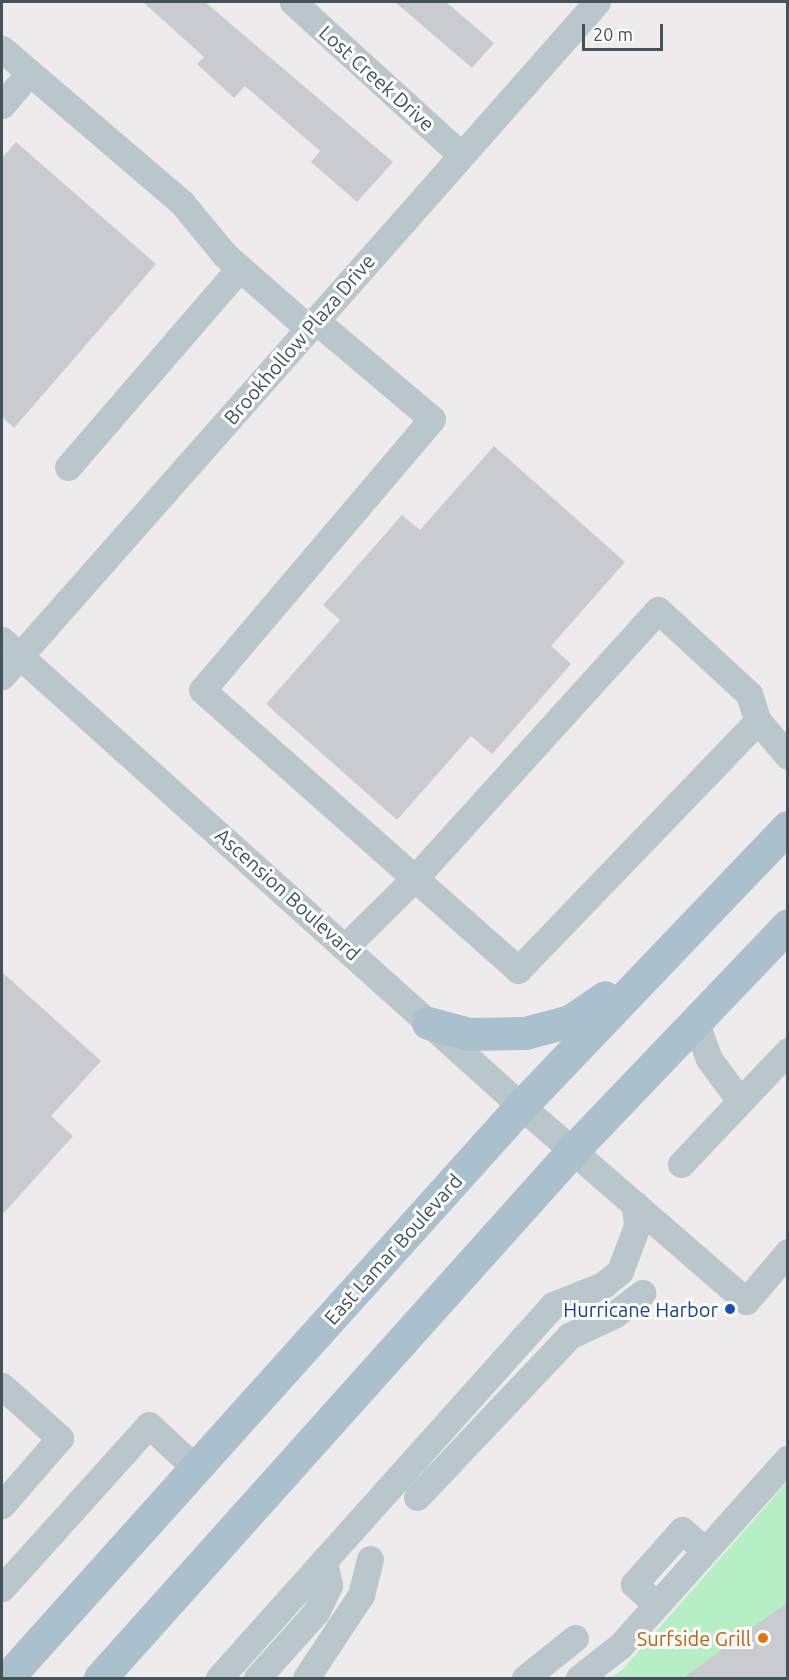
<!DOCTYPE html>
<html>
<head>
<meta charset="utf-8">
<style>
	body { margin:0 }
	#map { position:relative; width:789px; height:1680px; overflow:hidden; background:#efebec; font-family:Ubuntu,sans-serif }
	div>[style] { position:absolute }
	.green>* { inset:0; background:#b7efc5 }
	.building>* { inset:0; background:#c8ccd1 }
	.minor>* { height:27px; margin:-13.5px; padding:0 13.5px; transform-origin:13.5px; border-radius:13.5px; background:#b9c6cc }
	.major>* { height:33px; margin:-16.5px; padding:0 16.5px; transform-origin:16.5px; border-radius:16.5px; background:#aac0cc }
	.dots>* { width:16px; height:16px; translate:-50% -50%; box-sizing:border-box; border:3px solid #fff; border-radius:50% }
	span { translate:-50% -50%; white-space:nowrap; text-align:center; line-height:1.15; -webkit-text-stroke:6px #fff; paint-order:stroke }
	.street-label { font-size:20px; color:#445259 }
	.transit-label { font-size:20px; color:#164399 }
	.right { translate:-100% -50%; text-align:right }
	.food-label { font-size:20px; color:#c56008 }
	.frame { position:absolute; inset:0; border:3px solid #445259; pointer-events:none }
	.scale { position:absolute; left:582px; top:24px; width:81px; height:27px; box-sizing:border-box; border:3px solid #445259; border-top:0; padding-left:8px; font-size:18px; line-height:21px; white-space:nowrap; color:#445259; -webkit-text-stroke:4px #fff; paint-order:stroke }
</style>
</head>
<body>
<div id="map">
	<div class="green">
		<i style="clip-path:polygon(787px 1482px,787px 1678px,610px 1678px,623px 1669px)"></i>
	</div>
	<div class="building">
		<i style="clip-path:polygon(143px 2px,205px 2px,393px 162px,357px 202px,311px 162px,320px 151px,245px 86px,234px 98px,197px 64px,204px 57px)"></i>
		<i style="clip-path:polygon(395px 2px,446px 2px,494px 43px,472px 68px)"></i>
		<i style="clip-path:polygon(16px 142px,156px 264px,14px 428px,2px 417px,2px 158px)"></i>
		<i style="clip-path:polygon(494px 446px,625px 562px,551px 646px,571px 664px,492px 754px,471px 736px,397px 820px,266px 704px,340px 620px,323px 605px,402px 515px,420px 530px)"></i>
		<i style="clip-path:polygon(2px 972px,101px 1061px,51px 1116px,73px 1136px,2px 1215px)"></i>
		<i style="clip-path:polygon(788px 1602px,788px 1678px,683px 1678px)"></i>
	</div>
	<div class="minor">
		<i style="left:293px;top:2px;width:227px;rotate:42.3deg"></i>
		<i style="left:2px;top:49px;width:237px;rotate:40.5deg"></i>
		<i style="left:182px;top:203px;width:67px;rotate:50.4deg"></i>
		<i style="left:225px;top:255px;width:111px;rotate:41.3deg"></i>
		<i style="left:2px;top:105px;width:42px;rotate:-49.8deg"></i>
		<i style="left:315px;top:320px;width:153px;rotate:40.2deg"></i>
		<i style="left:432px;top:419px;width:355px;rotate:130.3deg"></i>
		<i style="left:202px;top:690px;width:422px;rotate:41.5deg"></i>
		<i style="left:518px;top:970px;width:346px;rotate:-46.1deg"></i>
		<i style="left:68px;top:467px;width:263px;rotate:-49.2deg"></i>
		<i style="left:2px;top:640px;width:698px;rotate:41.92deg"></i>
		<i style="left:521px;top:1106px;width:298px;rotate:40.9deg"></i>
		<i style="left:746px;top:1301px;width:65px;rotate:-49.4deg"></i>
		<i style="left:2px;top:676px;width:899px;rotate:-48.56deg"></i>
		<i style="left:347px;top:945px;width:94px;rotate:-44.6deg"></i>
		<i style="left:414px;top:879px;width:363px;rotate:-47.8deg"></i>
		<i style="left:658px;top:610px;width:124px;rotate:42.7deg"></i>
		<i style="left:749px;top:694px;width:28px;rotate:72deg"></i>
		<i style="left:758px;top:721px;width:46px;rotate:49.4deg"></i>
		<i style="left:695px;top:1020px;width:41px;rotate:70.3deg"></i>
		<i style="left:709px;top:1059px;width:52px;rotate:53.6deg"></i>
		<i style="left:681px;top:1164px;width:156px;rotate:-46.6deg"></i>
		<i style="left:2px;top:1386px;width:78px;rotate:41.9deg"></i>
		<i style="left:60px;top:1438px;width:89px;rotate:130.9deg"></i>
		<i style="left:417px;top:1497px;width:221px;rotate:-46.6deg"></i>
		<i style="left:569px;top:1336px;width:50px;rotate:-25deg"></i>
		<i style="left:614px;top:1315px;width:36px;rotate:-38deg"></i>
		<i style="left:2px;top:1588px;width:219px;rotate:-48deg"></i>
		<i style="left:149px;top:1425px;width:64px;rotate:43.1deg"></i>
		<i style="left:656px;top:1604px;width:30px;rotate:-138deg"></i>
		<i style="left:634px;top:1584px;width:72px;rotate:-48.4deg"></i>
		<i style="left:682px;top:1530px;width:30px;rotate:42deg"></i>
		<i style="left:219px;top:1678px;width:501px;rotate:-48.16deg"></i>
		<i style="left:553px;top:1305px;width:54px;rotate:-21.8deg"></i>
		<i style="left:603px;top:1285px;width:22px;rotate:-39deg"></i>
		<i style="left:620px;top:1271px;width:48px;rotate:-69.3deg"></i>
		<i style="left:637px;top:1226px;width:22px;rotate:-95deg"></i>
		<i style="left:257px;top:1678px;width:89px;rotate:-48.2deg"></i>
		<i style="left:316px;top:1612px;width:30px;rotate:-64deg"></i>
		<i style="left:329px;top:1585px;width:25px;rotate:-102deg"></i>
		<i style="left:306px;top:1678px;width:100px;rotate:-56.5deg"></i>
		<i style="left:361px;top:1595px;width:37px;rotate:-76deg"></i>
		<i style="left:525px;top:1678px;width:64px;rotate:-38.7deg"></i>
		<i style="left:579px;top:1678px;width:52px;rotate:-38deg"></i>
		<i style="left:620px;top:1646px;width:252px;rotate:-48.2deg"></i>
	</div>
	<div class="major">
		<i style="left:428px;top:1023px;width:42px;rotate:15deg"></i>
		<i style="left:469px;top:1034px;width:56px;rotate:-1deg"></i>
		<i style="left:525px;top:1033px;width:47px;rotate:-14.9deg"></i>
		<i style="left:570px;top:1021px;width:42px;rotate:-34.4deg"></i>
		<i style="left:7px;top:1678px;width:769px;rotate:-48.06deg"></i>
		<i style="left:521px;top:1106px;width:386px;rotate:-46.3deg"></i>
		<i style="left:100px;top:1678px;width:709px;rotate:-48.14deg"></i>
		<i style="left:573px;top:1150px;width:311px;rotate:-46.3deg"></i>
	</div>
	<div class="dots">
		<i style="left:730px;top:1309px;background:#1a4fb4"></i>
		<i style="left:763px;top:1638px;background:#e8710a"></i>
	</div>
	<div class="street-label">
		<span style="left:377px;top:78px;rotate:42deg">Lost Creek Drive</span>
		<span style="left:299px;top:339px;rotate:-49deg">Brookhollow Plaza Drive</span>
		<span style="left:288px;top:894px;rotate:42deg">Ascension Boulevard</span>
		<span style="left:393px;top:1249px;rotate:-48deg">East Lamar Boulevard</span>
	</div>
	<div class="transit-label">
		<span class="right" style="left:718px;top:1309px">Hurricane Harbor</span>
	</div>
	<div class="food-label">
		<span class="right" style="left:751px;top:1638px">Surfside Grill</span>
	</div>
	<div class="frame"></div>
	<div class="scale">20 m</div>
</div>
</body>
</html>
